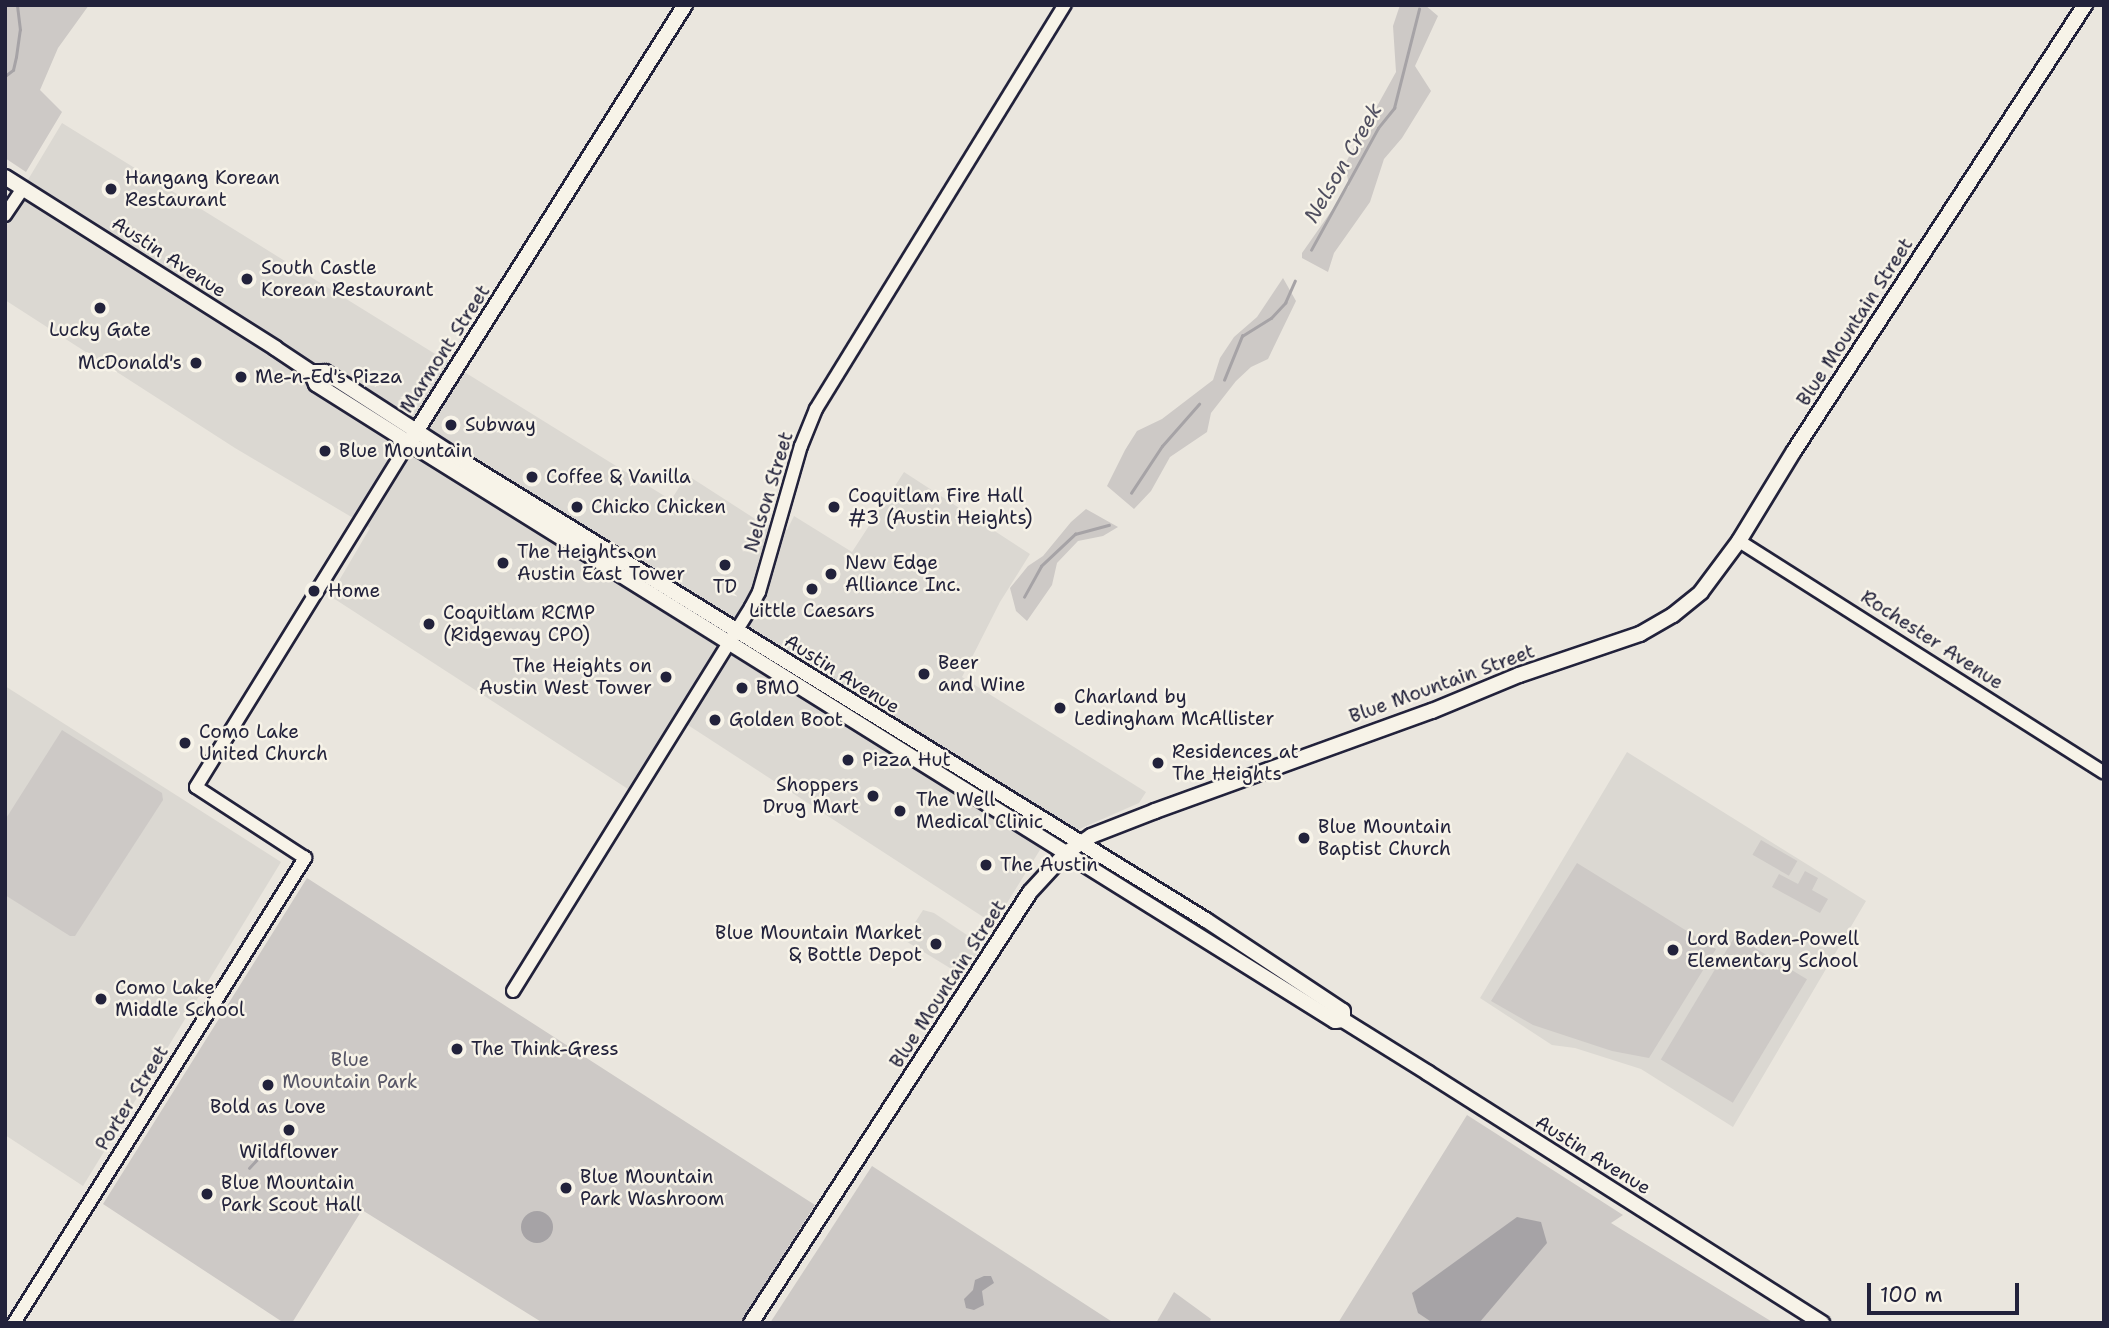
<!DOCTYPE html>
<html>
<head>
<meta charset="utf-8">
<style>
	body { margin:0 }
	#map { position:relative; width:2109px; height:1328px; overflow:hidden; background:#eae6de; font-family:"Shantell Sans",sans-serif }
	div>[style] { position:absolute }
	.built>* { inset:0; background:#dbd8d2 }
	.green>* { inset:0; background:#cdc9c6; transform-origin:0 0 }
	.water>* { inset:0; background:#a6a3a6 }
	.round { border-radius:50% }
	.stream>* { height:2.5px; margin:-1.25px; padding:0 1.25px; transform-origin:1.25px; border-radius:1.25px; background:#a6a3a6 }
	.roads { filter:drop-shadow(2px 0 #22223b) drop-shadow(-2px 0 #22223b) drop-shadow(0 2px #22223b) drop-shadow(0 -2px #22223b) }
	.minor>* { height:12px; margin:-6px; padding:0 6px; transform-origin:6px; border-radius:6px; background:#f7f3e8 }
	.major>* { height:14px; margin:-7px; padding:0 7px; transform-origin:7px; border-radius:7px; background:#f7f3e8 }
	.dots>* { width:19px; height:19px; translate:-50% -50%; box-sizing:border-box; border:4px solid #f7f3e8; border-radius:50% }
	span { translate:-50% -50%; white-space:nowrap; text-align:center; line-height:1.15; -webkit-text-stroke:5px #f7f3e8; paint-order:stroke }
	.poi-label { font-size:19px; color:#22223b }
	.left { translate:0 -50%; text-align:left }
	.right { translate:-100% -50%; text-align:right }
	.street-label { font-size:19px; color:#22223b }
	.park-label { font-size:19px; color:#555465 }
	.water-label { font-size:21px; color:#504f60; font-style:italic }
	.frame { position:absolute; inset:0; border:7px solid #22223b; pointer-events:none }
	.scale { position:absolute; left:1867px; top:1283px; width:152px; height:32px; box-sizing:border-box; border:4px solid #22223b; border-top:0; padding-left:9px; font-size:21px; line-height:24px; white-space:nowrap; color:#22223b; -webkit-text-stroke:5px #f7f3e8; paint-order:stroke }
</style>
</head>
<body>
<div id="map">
	<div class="built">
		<i style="clip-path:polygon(62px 123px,671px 500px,687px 475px,763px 524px,787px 530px,794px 516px,852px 552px,904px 472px,1030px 554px,1000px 602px,962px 677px,1146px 792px,1139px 803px,1043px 845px,994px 924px,674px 716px,628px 789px,330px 596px,370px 528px,235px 448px,5px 300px,5px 218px)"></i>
		<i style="clip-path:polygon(5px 686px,281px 862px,83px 1186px,5px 1135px)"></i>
		<i style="clip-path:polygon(1627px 752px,1866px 901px,1733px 1127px,1641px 1069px,1575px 1048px,1552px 1045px,1480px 998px)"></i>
		<i style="clip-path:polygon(923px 910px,934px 913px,976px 941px,978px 951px,963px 976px,904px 940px)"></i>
	</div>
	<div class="green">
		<i style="clip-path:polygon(5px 5px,89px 5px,58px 48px,40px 90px,62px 112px,26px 172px,5px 158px)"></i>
		<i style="clip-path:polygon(1400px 5px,1425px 5px,1438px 16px,1415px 66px,1431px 91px,1402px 138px,1384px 159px,1370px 202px,1334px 253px,1328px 272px,1302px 258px,1302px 253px,1349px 186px,1345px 164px,1396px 72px,1393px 26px)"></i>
		<i style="clip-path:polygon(1283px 278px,1296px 301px,1268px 359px,1251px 367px,1236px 381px,1211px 413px,1207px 432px,1170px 457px,1151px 491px,1134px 509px,1107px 486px,1125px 450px,1137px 431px,1162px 419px,1213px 380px,1220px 358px,1234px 337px,1257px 317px)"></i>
		<i style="clip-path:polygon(1086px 509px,1118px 527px,1103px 536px,1078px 541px,1057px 563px,1052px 585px,1027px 621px,1016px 611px,1010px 588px,1028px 566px,1043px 556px,1071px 522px)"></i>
		<i style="clip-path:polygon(62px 730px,162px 793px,163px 800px,75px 936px,70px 936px,5px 895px,5px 820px)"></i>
		<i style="left:1761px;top:840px;width:42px;height:17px;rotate:30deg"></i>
		<i style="clip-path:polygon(1577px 863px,1716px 949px,1649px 1058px,1612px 1051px,1533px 1025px,1491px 1001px)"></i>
		<i style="clip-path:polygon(1805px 871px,1818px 878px,1812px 890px,1828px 899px,1820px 913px,1772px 887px,1779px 874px,1798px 884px)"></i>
		<i style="clip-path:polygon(307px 878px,815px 1205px,740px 1323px,543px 1323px,362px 1210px,292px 1323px,284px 1323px,103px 1204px)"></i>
		<i style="left:1735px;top:936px;width:84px;height:144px;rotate:31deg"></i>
		<i style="clip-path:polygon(1467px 1115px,1623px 1215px,1611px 1223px,1774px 1323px,1338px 1323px)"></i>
		<i style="clip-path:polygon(872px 1166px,1114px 1323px,770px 1323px)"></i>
		<i style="clip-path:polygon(1174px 1292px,1211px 1319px,1209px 1323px,1156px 1323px)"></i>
	</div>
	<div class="water">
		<i class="round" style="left:521px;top:1211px;width:32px;height:32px"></i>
		<i style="clip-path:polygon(1517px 1217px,1541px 1222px,1547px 1243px,1479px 1323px,1433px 1323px,1418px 1313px,1412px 1293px)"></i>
		<i style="clip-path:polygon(984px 1276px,991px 1276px,994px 1283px,982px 1291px,984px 1305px,974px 1310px,966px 1308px,964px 1299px,973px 1290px,975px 1280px)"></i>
	</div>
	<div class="stream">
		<i style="left:5px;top:76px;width:10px;rotate:-37deg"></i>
		<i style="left:13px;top:70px;width:13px;rotate:-77deg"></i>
		<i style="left:16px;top:57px;width:27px;rotate:-82deg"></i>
		<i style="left:20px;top:30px;width:25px;rotate:-97deg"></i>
		<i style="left:1311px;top:250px;width:139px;rotate:-61.2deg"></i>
		<i style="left:1378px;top:128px;width:26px;rotate:-51deg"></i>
		<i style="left:1394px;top:108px;width:102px;rotate:-75.8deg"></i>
		<i style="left:1224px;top:380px;width:48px;rotate:-67.8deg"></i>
		<i style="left:1242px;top:336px;width:34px;rotate:-32deg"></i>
		<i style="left:1271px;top:318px;width:21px;rotate:-47deg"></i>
		<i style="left:1285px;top:303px;width:24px;rotate:-66deg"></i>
		<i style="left:1131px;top:493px;width:56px;rotate:-56.6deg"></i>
		<i style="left:1162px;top:446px;width:56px;rotate:-48.6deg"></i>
		<i style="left:1024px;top:597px;width:35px;rotate:-61deg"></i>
		<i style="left:1041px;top:566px;width:47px;rotate:-43.3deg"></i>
		<i style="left:1075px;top:534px;width:35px;rotate:-15deg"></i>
		<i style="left:249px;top:1168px;width:16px;rotate:-47deg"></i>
	</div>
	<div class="roads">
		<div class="minor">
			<i style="left:5px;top:215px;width:32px;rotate:-56deg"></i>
			<i style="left:1739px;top:541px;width:432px;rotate:32.4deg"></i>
			<i style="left:513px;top:991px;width:452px;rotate:-58.2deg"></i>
			<i style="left:751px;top:607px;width:17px;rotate:-62deg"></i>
			<i style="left:759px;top:592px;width:152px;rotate:-74deg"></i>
			<i style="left:801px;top:446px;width:40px;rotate:-68deg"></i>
			<i style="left:816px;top:409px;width:475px;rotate:-58.4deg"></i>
			<i style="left:14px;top:1323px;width:549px;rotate:-57.96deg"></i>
			<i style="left:305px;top:858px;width:130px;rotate:-146.9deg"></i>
			<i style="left:196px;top:787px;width:405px;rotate:-58.3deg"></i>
		</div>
		<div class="major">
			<i style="left:5px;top:177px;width:320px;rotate:32.3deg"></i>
			<i style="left:275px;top:348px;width:43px;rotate:33.7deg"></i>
			<i style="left:311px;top:372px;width:13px;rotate:67deg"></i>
			<i style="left:316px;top:384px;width:122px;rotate:32.3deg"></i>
			<i style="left:419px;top:449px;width:1080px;rotate:31.98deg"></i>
			<i style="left:1335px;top:1021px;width:8px;rotate:-7deg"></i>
			<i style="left:1343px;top:1020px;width:100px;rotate:31.9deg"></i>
			<i style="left:1428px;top:1073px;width:467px;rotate:32.4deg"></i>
			<i style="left:311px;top:372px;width:14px"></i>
			<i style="left:325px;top:372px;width:169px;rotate:32.9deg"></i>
			<i style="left:467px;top:464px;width:868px;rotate:31.68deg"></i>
			<i style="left:1206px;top:920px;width:164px;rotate:33.6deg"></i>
			<i style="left:1343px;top:1011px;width:9px;rotate:90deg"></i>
			<i style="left:412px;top:438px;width:512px;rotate:-57.77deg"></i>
			<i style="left:751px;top:1323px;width:513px;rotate:-57.08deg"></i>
			<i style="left:1030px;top:892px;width:53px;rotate:-47.3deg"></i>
			<i style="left:1066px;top:853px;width:30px;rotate:-34deg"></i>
			<i style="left:1091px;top:836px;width:69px;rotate:-21.3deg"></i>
			<i style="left:1155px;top:811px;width:294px;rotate:-19.9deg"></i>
			<i style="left:1432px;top:711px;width:94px;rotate:-22.5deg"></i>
			<i style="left:1519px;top:675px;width:128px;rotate:-18.7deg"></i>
			<i style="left:1640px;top:634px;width:38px;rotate:-30deg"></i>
			<i style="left:1673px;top:615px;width:36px;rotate:-39deg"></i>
			<i style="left:1701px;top:592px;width:64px;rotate:-53.3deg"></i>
			<i style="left:1739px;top:541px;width:105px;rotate:-58.6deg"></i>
			<i style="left:1794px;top:451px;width:533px;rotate:-56.88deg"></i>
		</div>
	</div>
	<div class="dots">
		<i style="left:111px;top:189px;background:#22223b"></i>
		<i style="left:247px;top:279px;background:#22223b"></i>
		<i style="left:100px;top:308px;background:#22223b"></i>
		<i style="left:196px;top:363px;background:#22223b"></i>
		<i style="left:241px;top:377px;background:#22223b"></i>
		<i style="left:451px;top:425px;background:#22223b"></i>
		<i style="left:325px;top:451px;background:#22223b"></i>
		<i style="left:532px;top:477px;background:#22223b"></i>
		<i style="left:577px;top:507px;background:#22223b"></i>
		<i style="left:834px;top:507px;background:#22223b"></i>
		<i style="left:503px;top:563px;background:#22223b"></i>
		<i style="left:725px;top:565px;background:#22223b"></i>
		<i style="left:831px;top:574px;background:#22223b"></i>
		<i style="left:812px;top:589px;background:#22223b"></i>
		<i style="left:314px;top:591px;background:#22223b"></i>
		<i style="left:429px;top:624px;background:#22223b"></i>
		<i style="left:924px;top:674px;background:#22223b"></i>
		<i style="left:666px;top:677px;background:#22223b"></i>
		<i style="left:742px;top:688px;background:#22223b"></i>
		<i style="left:1060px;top:708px;background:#22223b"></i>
		<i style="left:715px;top:720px;background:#22223b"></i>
		<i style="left:185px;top:743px;background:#22223b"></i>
		<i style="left:848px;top:760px;background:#22223b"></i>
		<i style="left:1158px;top:763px;background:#22223b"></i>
		<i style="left:873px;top:796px;background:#22223b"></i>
		<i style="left:900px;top:811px;background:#22223b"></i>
		<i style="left:1304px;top:838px;background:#22223b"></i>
		<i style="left:986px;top:865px;background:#22223b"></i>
		<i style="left:936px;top:944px;background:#22223b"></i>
		<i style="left:1673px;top:950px;background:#22223b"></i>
		<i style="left:101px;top:999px;background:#22223b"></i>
		<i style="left:457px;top:1049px;background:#22223b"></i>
		<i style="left:268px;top:1085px;background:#22223b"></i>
		<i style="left:289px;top:1130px;background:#22223b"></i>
		<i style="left:566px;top:1188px;background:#22223b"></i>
		<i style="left:207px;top:1194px;background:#22223b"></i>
	</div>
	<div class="poi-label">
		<span class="left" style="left:125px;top:189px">Hangang Korean<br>Restaurant</span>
		<span class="left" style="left:261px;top:279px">South Castle<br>Korean Restaurant</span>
		<span style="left:100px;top:330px">Lucky Gate</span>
		<span class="right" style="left:182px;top:363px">McDonald's</span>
		<span class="left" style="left:255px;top:377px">Me-n-Ed's Pizza</span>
		<span class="left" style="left:465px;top:425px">Subway</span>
		<span class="left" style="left:339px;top:451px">Blue Mountain</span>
		<span class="left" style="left:546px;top:477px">Coffee &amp; Vanilla</span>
		<span class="left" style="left:848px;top:507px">Coquitlam Fire Hall<br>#3 (Austin Heights)</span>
		<span class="left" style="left:591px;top:507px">Chicko Chicken</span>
		<span class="left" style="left:517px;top:563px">The Heights on<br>Austin East Tower</span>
		<span class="left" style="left:845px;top:574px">New Edge<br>Alliance Inc.</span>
		<span style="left:725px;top:587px">TD</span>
		<span class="left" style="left:328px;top:591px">Home</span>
		<span style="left:812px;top:611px">Little Caesars</span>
		<span class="left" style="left:443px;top:624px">Coquitlam RCMP<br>(Ridgeway CPO)</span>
		<span class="left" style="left:938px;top:674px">Beer<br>and Wine</span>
		<span class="right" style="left:652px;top:677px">The Heights on<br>Austin West Tower</span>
		<span class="left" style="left:756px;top:688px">BMO</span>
		<span class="left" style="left:1074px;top:708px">Charland by<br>Ledingham McAllister</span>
		<span class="left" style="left:729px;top:720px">Golden Boot</span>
		<span class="left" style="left:199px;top:743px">Como Lake<br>United Church</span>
		<span class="left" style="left:1172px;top:763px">Residences at<br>The Heights</span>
		<span class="left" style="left:862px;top:760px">Pizza Hut</span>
		<span class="right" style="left:859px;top:796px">Shoppers<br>Drug Mart</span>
		<span class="left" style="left:916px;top:811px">The Well<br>Medical Clinic</span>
		<span class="left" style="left:1318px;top:838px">Blue Mountain<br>Baptist Church</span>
		<span class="left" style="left:1000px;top:865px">The Austin</span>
		<span class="right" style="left:922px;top:944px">Blue Mountain Market<br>&amp; Bottle Depot</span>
		<span class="left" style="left:1687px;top:950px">Lord Baden-Powell<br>Elementary School</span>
		<span class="left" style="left:115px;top:999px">Como Lake<br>Middle School</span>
		<span class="left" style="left:471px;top:1049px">The Think-Gress</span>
		<span style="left:268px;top:1107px">Bold as Love</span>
		<span style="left:289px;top:1152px">Wildflower</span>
		<span class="left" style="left:580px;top:1188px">Blue Mountain<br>Park Washroom</span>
		<span class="left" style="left:221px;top:1194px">Blue Mountain<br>Park Scout Hall</span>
	</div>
	<div class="street-label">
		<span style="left:169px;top:257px;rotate:33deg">Austin Avenue</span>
		<span style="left:1855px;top:322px;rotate:-57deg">Blue Mountain Street</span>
		<span style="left:445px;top:349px;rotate:-57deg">Marmont Street</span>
		<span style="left:769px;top:492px;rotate:-73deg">Nelson Street</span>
		<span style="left:1932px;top:640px;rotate:33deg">Rochester Avenue</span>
		<span style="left:842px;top:674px;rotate:32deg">Austin Avenue</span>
		<span style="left:1442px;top:684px;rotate:-20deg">Blue Mountain Street</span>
		<span style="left:948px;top:984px;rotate:-57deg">Blue Mountain Street</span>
		<span style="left:132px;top:1098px;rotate:-58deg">Porter Street</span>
		<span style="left:1593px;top:1155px;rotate:32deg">Austin Avenue</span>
	</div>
	<div class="park-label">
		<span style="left:350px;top:1071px">Blue<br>Mountain Park</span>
	</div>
	<div class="water-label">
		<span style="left:1343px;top:163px;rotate:-60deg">Nelson Creek</span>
	</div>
	<div class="frame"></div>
	<div class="scale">100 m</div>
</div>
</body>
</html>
